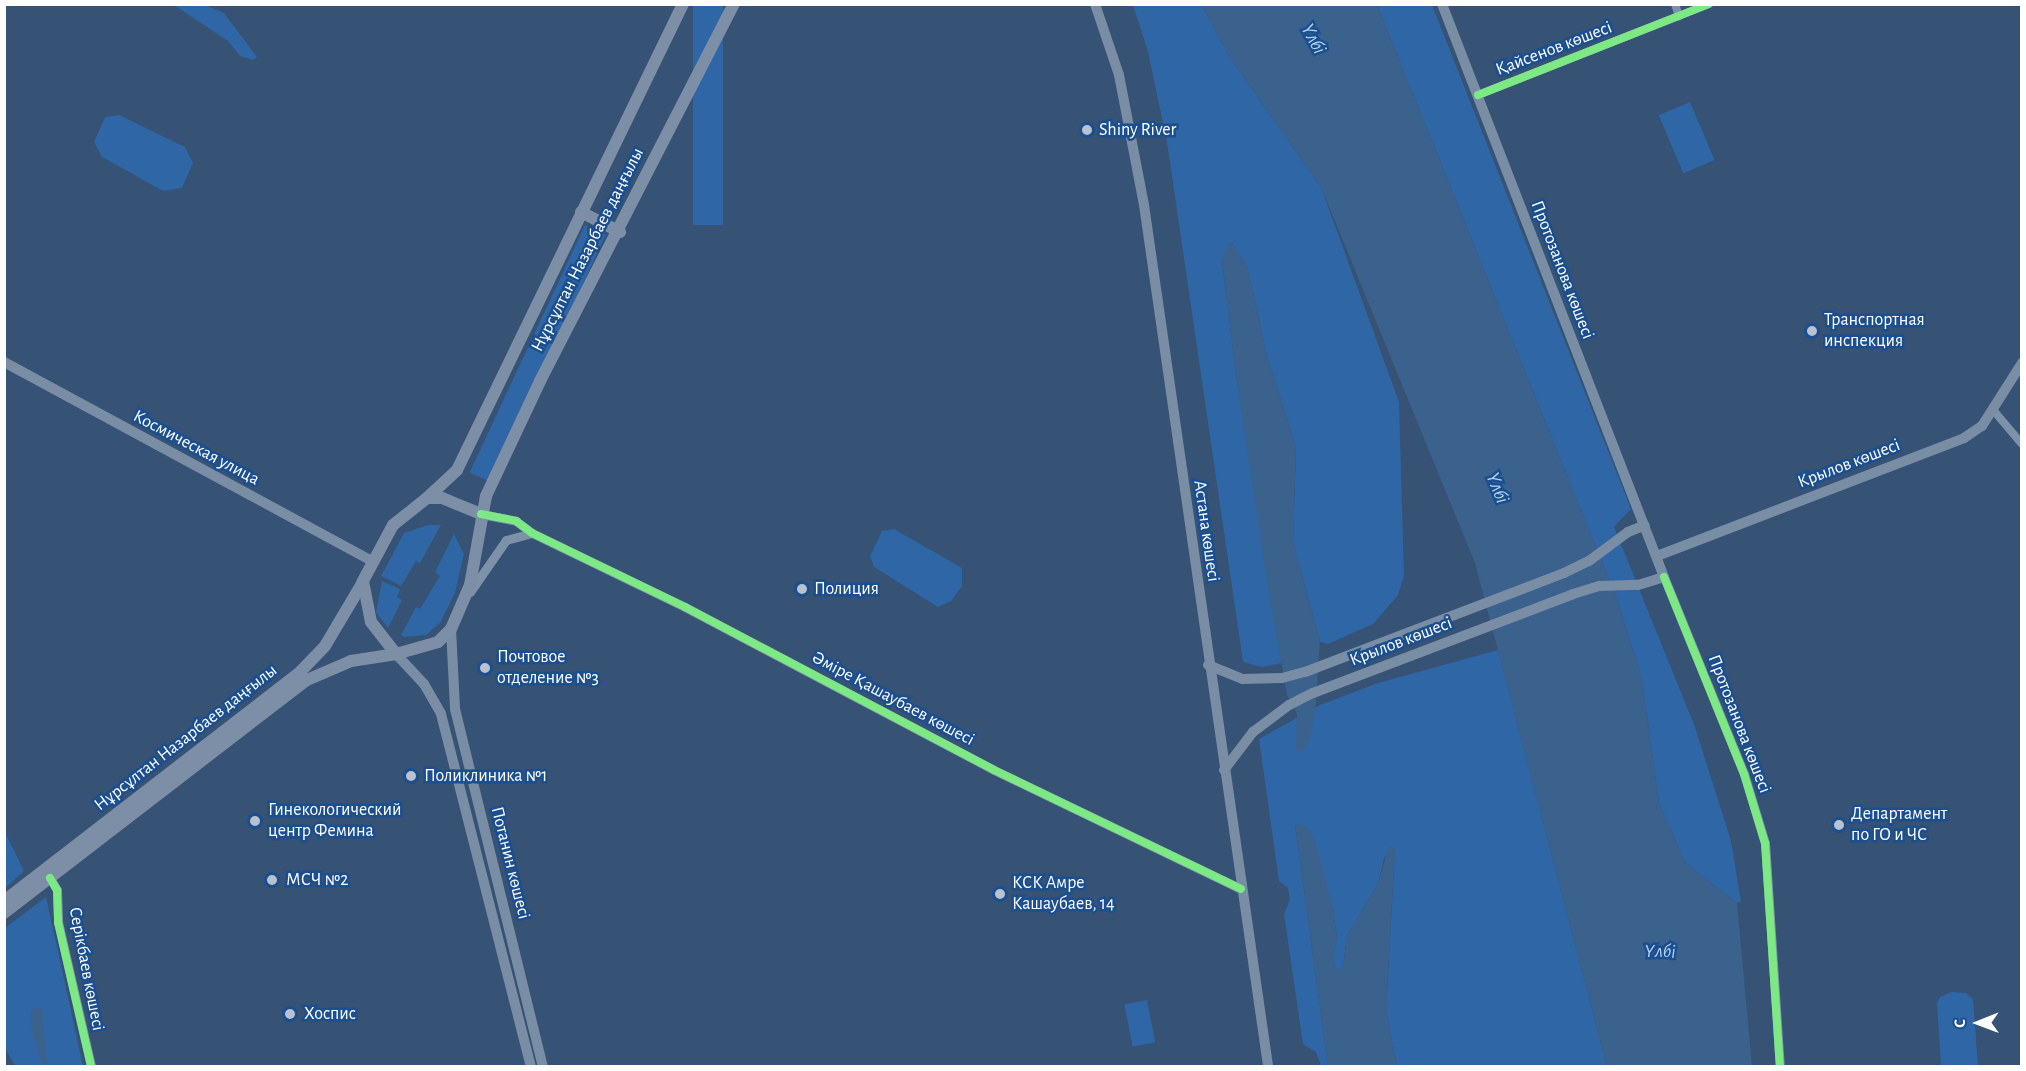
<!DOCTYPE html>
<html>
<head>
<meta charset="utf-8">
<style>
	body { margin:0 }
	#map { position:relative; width:2026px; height:1071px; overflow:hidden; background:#365274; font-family:"Alegreya Sans",sans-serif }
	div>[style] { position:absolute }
	.green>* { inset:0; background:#2f66a5; transform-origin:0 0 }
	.water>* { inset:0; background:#3b618d }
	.minor>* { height:8px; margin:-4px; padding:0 4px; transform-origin:4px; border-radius:4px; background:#7d92a8 }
	.tertiary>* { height:9px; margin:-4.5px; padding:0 4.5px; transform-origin:4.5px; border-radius:4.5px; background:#7d92a8 }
	.secondary>* { height:10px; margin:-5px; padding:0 5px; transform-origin:5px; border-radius:5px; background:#798da4 }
	.primary>* { height:12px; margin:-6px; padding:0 6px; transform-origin:6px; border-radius:6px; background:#7d8ea7 }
	.cycleway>* { height:8px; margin:-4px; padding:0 4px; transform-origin:4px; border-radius:4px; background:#7ce984 }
	.dots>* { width:16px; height:16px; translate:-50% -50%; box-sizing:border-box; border:3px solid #1b4f8f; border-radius:50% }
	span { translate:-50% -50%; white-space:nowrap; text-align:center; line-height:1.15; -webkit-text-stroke:5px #1b4f8f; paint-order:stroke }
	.street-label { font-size:18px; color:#fff }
	.poi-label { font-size:18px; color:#fff }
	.left { translate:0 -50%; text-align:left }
	.water-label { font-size:20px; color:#b5d3f5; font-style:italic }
	.frame { position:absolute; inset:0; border:6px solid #fff; pointer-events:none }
	.north { position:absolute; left:1948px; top:993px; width:60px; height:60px; -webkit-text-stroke:4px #1b4f8f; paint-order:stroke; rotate:269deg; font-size:16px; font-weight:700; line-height:24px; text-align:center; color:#fff }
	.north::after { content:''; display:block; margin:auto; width:21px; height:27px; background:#fff; clip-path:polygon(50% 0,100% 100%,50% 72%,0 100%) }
</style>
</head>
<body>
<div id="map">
	<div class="green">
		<i style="clip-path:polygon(174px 5px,205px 5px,224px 13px,257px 57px,253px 60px,240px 56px,228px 41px)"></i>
		<i style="left:693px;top:5px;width:30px;height:220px"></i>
		<i style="clip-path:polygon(1133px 5px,1202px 5px,1227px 53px,1321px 187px,1399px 402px,1404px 576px,1398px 595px,1373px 624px,1328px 644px,1320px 642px,1293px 542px,1296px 447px,1267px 356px,1247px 266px,1231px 242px,1222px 260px,1236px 375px,1282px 663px,1262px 667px,1243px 662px,1167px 142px,1148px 52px)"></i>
		<i style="clip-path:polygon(1377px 5px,1432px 5px,1631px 509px,1614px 527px,1695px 727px,1731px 841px,1741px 902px,1737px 903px,1686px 864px,1659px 803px,1642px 680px,1617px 599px)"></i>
		<i style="left:1690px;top:102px;width:63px;height:34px;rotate:67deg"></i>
		<i style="clip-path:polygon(119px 115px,185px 147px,193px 163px,182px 188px,163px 191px,102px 157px,94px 142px,105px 117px)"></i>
		<i style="left:585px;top:225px;width:23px;height:273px;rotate:25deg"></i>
		<i style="clip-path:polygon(428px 525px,441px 525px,420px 563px,416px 561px,401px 586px,381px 576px,404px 533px)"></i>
		<i style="clip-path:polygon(894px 529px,962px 568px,962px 586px,951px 601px,938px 607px,874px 567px,870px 556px,882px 531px)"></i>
		<i style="clip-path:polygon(454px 534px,464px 554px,455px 593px,440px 623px,426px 635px,404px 637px,401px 635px,416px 607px,420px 609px,440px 576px,435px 572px)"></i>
		<i style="clip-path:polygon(382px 581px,400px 589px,397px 597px,402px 600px,388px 628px,376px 612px)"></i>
		<i style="clip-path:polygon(1498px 650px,1607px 1066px,1397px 1066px,1386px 1010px,1395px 848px,1384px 858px,1378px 884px,1347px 936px,1343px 967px,1337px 972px,1332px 958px,1337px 939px,1333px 909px,1322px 875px,1295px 824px,1328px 1066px,1321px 1066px,1316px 1052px,1303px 1044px,1284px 914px,1290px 899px,1288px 888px,1279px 881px,1259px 739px,1320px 705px,1378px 683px)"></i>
		<i style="clip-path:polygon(4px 830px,24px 871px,5px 888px,4px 888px)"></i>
		<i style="clip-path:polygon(46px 897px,75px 1029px,83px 1066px,15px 1066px,5px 1048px,5px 928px)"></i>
		<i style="clip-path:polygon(1951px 992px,1966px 993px,1973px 999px,1978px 1066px,1941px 1066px,1937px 1003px,1940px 997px)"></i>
		<i style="left:1147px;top:1000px;width:43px;height:23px;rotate:79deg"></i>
	</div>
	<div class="water">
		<i style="clip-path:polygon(1202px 5px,1377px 5px,1617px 599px,1642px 680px,1659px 803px,1686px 864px,1737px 903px,1752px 1066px,1607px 1066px,1475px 563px,1321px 187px,1227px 53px)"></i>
		<i style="clip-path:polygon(1231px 242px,1247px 266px,1267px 356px,1296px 447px,1293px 542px,1320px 642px,1315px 714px,1309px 740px,1301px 753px,1296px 749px,1297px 714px,1287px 695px,1270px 600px,1236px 375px,1222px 259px)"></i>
		<i style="clip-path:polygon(1295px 824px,1309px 828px,1314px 838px,1333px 909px,1337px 939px,1332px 958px,1337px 972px,1343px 967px,1347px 936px,1378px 884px,1389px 846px,1395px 848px,1386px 1010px,1397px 1066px,1328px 1066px)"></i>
		<i style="clip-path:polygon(36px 1007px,42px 1007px,47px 1066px,43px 1066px,32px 1033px,31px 1012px)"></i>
	</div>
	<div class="minor">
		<i style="left:1675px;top:4px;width:13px;rotate:72deg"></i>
		<i style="left:1478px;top:95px;width:248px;rotate:-21.5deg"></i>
		<i style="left:1994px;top:411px;width:43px;rotate:49.7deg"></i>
	</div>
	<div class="tertiary">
		<i style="left:481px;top:514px;width:36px;rotate:11deg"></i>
		<i style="left:516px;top:521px;width:20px;rotate:37deg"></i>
		<i style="left:532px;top:533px;width:170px;rotate:25.8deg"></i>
		<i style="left:685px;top:607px;width:349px;rotate:27.8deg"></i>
		<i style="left:994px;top:770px;width:274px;rotate:25.7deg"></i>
		<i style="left:1664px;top:577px;width:213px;rotate:67.9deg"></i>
		<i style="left:1744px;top:774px;width:72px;rotate:73.1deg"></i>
		<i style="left:1765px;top:843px;width:224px;rotate:86.2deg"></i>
		<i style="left:470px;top:592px;width:63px;rotate:-55.3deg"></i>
		<i style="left:506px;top:540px;width:27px;rotate:-15deg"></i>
		<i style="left:50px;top:878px;width:14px;rotate:60deg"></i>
		<i style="left:57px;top:890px;width:32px;rotate:88deg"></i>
		<i style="left:58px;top:922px;width:148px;rotate:77.1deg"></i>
	</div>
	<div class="secondary">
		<i style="left:1095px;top:4px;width:75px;rotate:71.3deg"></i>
		<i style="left:1119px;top:75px;width:132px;rotate:79.1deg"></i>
		<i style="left:1144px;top:205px;width:870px;rotate:81.8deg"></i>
		<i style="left:4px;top:362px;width:418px;rotate:28.4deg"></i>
		<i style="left:1657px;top:556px;width:329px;rotate:-21deg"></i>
		<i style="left:1964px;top:438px;width:22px;rotate:-34deg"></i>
		<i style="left:1982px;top:426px;width:75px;rotate:-57.6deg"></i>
		<i style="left:451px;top:629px;width:80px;rotate:87.1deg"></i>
		<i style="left:455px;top:709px;width:368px;rotate:76.2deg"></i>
		<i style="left:396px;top:654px;width:41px;rotate:47deg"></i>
		<i style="left:424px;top:684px;width:34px;rotate:60deg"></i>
		<i style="left:441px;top:714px;width:363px;rotate:75.7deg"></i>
		<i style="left:1208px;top:665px;width:37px;rotate:22deg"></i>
		<i style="left:1242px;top:679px;width:40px;rotate:-1.4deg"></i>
		<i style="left:1282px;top:678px;width:24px;rotate:-15deg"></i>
		<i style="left:1305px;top:672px;width:277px;rotate:-20.9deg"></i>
		<i style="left:1564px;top:573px;width:28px;rotate:-26deg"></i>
		<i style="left:1589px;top:561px;width:49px;rotate:-36.6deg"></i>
		<i style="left:1628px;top:532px;width:18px;rotate:-22deg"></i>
		<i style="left:1224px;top:770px;width:48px;rotate:-52.7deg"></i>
		<i style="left:1253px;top:732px;width:45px;rotate:-36.9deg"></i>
		<i style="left:1289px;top:705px;width:27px;rotate:-27deg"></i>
		<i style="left:1313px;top:693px;width:278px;rotate:-20.8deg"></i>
		<i style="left:1573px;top:594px;width:28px;rotate:-17deg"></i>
		<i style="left:1600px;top:586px;width:38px;rotate:-2deg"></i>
		<i style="left:1638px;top:585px;width:27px;rotate:-17deg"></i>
		<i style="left:1664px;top:577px;width:615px;rotate:-111.18deg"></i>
	</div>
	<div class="primary">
		<i style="left:581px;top:212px;width:44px;rotate:27.1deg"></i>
		<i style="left:427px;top:498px;width:41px;rotate:-43deg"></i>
		<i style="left:457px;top:470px;width:518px;rotate:-64.13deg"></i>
		<i style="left:481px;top:514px;width:42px;rotate:-157.7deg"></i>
		<i style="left:442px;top:498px;width:15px;rotate:180deg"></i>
		<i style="left:427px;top:498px;width:43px;rotate:141.5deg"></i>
		<i style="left:393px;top:525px;width:64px;rotate:118.2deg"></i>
		<i style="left:363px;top:581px;width:42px;rotate:79deg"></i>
		<i style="left:371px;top:622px;width:41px;rotate:52deg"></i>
		<i style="left:396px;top:654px;width:44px;rotate:-15.9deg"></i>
		<i style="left:438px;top:642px;width:18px;rotate:-45deg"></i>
		<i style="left:451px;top:629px;width:48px;rotate:-66.6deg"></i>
		<i style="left:470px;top:585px;width:90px;rotate:-79.8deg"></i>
		<i style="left:486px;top:496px;width:127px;rotate:-64.8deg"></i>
		<i style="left:540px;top:381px;width:424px;rotate:-62.8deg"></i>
		<i style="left:4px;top:901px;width:374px;rotate:-37.7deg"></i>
		<i style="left:300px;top:672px;width:36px;rotate:-46deg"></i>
		<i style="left:325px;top:646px;width:74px;rotate:-59.3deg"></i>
		<i style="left:4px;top:913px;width:382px;rotate:-37.6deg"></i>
		<i style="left:307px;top:680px;width:48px;rotate:-23.4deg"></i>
		<i style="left:351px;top:661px;width:46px;rotate:-8.8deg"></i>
	</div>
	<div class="cycleway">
		<i style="left:1478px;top:95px;width:248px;rotate:-21.5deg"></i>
		<i style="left:481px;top:514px;width:36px;rotate:11deg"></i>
		<i style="left:516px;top:521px;width:20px;rotate:37deg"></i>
		<i style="left:532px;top:533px;width:170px;rotate:25.8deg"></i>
		<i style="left:685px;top:607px;width:349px;rotate:27.8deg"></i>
		<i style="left:994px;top:770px;width:274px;rotate:25.7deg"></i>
		<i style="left:1664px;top:577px;width:213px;rotate:67.9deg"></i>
		<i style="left:1744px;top:774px;width:72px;rotate:73.1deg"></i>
		<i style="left:1765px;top:843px;width:224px;rotate:86.2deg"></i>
		<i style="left:50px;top:878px;width:14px;rotate:60deg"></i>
		<i style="left:57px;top:890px;width:32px;rotate:88deg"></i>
		<i style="left:58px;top:922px;width:148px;rotate:77.1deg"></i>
	</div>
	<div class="dots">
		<i style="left:1087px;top:130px;background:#b9c2ce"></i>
		<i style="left:1812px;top:331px;background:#b9c2ce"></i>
		<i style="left:802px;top:589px;background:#b9c2ce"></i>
		<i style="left:485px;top:668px;background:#b9c2ce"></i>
		<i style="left:411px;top:776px;background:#b9c2ce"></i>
		<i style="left:255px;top:821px;background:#b9c2ce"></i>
		<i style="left:1839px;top:825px;background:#b9c2ce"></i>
		<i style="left:272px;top:880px;background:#b9c2ce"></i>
		<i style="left:1000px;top:894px;background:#b9c2ce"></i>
		<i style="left:290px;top:1014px;background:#b9c2ce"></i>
	</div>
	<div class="street-label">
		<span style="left:1554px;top:49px;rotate:-21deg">Қайсенов көшесі</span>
		<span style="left:588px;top:250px;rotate:-63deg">Нұрсұлтан Назарбаев даңғылы</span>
		<span style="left:1562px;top:270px;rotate:69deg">Протозанова көшесі</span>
		<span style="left:196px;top:448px;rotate:28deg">Космическая улица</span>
		<span style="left:1849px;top:464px;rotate:-21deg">Крылов көшесі</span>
		<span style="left:1206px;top:531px;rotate:82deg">Астана көшесі</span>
		<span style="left:1401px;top:642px;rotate:-21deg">Крылов көшесі</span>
		<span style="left:893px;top:699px;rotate:28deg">Әміре Қашаубаев көшесі</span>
		<span style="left:1739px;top:724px;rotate:69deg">Протозанова көшесі</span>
		<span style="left:186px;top:738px;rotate:-38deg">Нұрсұлтан Назарбаев даңғылы</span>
		<span style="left:510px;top:863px;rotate:76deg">Потанин көшесі</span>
		<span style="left:86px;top:969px;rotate:79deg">Серікбаев көшесі</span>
	</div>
	<div class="poi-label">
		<span class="left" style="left:1099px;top:130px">Shiny River</span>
		<span class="left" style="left:1824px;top:331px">Транспортная<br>инспекция</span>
		<span class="left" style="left:814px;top:589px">Полиция</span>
		<span class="left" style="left:497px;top:668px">Почтовое<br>отделение №3</span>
		<span class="left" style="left:424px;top:776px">Поликлиника №1</span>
		<span class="left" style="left:268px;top:821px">Гинекологический<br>центр Фемина</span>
		<span class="left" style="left:1851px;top:825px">Департамент<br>по ГО и ЧС</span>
		<span class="left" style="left:286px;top:880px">МСЧ №2</span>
		<span class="left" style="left:1012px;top:894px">КСК Амре<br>Кашаубаев, 14</span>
		<span class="left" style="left:304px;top:1014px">Хоспис</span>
	</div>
	<div class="water-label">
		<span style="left:1313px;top:39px;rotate:62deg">Үлбі</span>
		<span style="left:1497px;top:488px;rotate:68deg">Үлбі</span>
		<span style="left:1660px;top:951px">Үлбі</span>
	</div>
	<div class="frame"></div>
	<div class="north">С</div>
</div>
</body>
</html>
